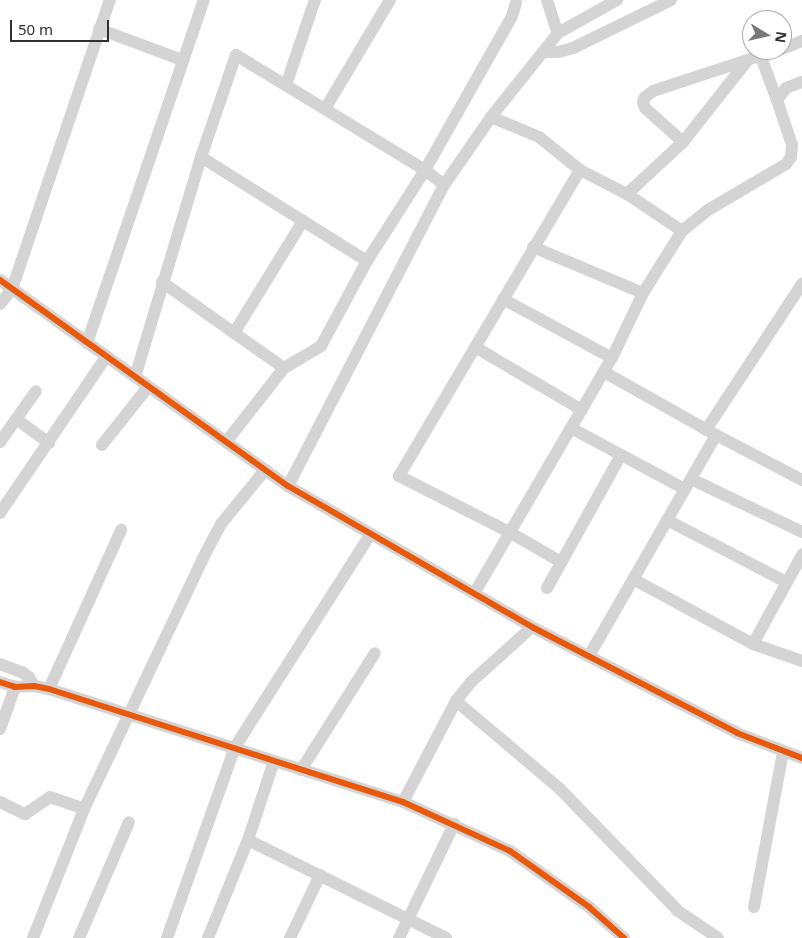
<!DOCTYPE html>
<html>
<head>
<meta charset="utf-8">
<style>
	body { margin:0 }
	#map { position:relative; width:802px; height:938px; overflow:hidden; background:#fff; font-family:"Noto Sans",sans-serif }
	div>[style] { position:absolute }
	.minor>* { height:12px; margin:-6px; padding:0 6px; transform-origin:6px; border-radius:6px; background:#d4d4d4 }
	.cycleway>* { height:6px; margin:-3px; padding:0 3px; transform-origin:3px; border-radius:3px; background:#e8590c }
	span { translate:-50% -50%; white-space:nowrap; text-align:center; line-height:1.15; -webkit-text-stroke:5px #fff; paint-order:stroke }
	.north { position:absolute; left:742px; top:10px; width:50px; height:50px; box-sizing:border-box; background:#fff; border:1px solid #acacac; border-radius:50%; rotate:99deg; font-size:14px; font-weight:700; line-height:20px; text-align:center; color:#303030 }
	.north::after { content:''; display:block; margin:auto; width:18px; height:22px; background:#787878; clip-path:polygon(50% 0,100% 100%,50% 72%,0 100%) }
	.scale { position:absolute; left:10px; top:20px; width:99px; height:22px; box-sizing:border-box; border:2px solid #303030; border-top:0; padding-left:6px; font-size:15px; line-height:18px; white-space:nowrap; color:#303030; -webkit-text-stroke:4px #fff; paint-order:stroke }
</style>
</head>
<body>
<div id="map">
	<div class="minor">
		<i style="left:547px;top:0;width:35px;rotate:72deg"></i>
		<i style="left:99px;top:29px;width:89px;rotate:20.5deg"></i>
		<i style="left:782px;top:49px;width:22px;rotate:-22deg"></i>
		<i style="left:544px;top:52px;width:14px"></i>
		<i style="left:558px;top:52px;width:16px;rotate:-15deg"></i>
		<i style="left:573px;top:48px;width:109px;rotate:-26.1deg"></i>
		<i style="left:761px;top:57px;width:46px;rotate:69.6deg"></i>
		<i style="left:286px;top:85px;width:90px;rotate:-71.2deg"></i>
		<i style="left:325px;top:109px;width:127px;rotate:-59.2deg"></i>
		<i style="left:491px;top:117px;width:52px;rotate:22.6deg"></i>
		<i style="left:539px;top:137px;width:53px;rotate:38.8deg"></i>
		<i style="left:580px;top:170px;width:53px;rotate:27.1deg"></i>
		<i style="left:627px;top:194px;width:66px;rotate:33.9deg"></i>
		<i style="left:683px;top:142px;width:51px;rotate:-138.2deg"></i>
		<i style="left:645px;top:108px;width:6px;rotate:-108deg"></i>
		<i style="left:643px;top:102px;width:5px;rotate:-68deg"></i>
		<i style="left:645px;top:97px;width:10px;rotate:-37deg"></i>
		<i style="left:653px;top:91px;width:132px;rotate:-18.2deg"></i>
		<i style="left:201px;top:157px;width:196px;rotate:32.1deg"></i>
		<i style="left:627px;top:194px;width:76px;rotate:-42.9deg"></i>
		<i style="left:683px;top:142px;width:103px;rotate:-51.7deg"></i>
		<i style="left:533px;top:247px;width:119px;rotate:22.7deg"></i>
		<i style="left:0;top:280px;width:354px;rotate:35.6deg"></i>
		<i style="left:288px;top:486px;width:282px;rotate:30deg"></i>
		<i style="left:532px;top:627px;width:231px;rotate:27.3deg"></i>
		<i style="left:737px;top:733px;width:70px;rotate:21deg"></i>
		<i style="left:162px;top:282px;width:149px;rotate:35.2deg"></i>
		<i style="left:503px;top:299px;width:124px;rotate:28.4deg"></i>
		<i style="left:0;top:304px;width:19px;rotate:-51deg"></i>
		<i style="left:12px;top:289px;width:305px;rotate:-71.3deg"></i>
		<i style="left:234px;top:333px;width:132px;rotate:-58.4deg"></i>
		<i style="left:87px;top:343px;width:362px;rotate:-71.2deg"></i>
		<i style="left:475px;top:347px;width:124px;rotate:30.5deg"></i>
		<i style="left:604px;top:372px;width:129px;rotate:29.4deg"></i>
		<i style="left:716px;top:435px;width:97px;rotate:27.6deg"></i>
		<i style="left:135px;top:377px;width:230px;rotate:-73.3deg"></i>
		<i style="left:201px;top:157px;width:108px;rotate:-71.1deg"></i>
		<i style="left:236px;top:55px;width:221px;rotate:31.3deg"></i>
		<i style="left:425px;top:170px;width:24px;rotate:38deg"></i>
		<i style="left:16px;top:419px;width:41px;rotate:36deg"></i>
		<i style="left:571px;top:428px;width:129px;rotate:28.2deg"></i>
		<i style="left:706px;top:430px;width:175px;rotate:-56.7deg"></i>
		<i style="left:0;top:442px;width:62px;rotate:-54.8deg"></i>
		<i style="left:226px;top:442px;width:94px;rotate:-51.9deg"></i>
		<i style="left:284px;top:368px;width:43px;rotate:-30.7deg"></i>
		<i style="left:321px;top:346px;width:97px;rotate:-61.6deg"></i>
		<i style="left:367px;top:261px;width:108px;rotate:-57.5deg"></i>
		<i style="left:425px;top:170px;width:177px;rotate:-60.5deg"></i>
		<i style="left:512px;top:16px;width:14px;rotate:-73deg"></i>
		<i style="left:102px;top:445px;width:74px;rotate:-51.6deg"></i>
		<i style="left:691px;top:479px;width:123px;rotate:25.5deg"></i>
		<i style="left:288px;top:486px;width:339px;rotate:-62.6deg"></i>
		<i style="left:444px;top:185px;width:83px;rotate:-55.3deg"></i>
		<i style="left:491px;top:117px;width:107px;rotate:-51.4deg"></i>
		<i style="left:558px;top:33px;width:68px;rotate:-29.2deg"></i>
		<i style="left:0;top:513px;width:189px;rotate:-55.8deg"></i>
		<i style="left:667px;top:520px;width:134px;rotate:27.5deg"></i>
		<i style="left:561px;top:562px;width:58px;rotate:-149.9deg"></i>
		<i style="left:511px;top:533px;width:126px;rotate:-153deg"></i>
		<i style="left:399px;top:476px;width:356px;rotate:-59.4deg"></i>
		<i style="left:633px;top:579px;width:136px;rotate:28.4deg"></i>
		<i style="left:753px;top:644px;width:52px;rotate:19.1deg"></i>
		<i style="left:547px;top:588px;width:152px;rotate:-60.9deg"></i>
		<i style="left:475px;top:592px;width:271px;rotate:-59.7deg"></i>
		<i style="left:612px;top:358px;width:72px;rotate:-64.5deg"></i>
		<i style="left:643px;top:293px;width:73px;rotate:-57.8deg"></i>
		<i style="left:682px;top:231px;width:33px;rotate:-39deg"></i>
		<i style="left:708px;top:210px;width:91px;rotate:-30.5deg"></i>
		<i style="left:786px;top:164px;width:9px;rotate:-54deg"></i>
		<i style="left:791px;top:157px;width:12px;rotate:-85deg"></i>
		<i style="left:792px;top:145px;width:47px;rotate:-108.4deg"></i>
		<i style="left:777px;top:100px;width:15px;rotate:-53deg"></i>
		<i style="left:786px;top:88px;width:17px;rotate:-21deg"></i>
		<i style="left:753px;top:644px;width:102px;rotate:-61.2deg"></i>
		<i style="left:589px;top:656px;width:255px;rotate:-60.1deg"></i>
		<i style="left:0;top:664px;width:25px;rotate:21deg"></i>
		<i style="left:23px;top:673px;width:7px;rotate:34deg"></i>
		<i style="left:29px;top:677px;width:10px;rotate:61deg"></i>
		<i style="left:0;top:682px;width:16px;rotate:18deg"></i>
		<i style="left:15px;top:687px;width:19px;rotate:-3deg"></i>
		<i style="left:34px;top:686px;width:15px;rotate:11deg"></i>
		<i style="left:49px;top:689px;width:372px;rotate:17.7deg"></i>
		<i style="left:403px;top:802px;width:118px;rotate:24.6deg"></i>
		<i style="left:510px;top:851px;width:97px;rotate:35.3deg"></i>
		<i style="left:589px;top:907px;width:47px;rotate:41.5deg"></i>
		<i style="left:49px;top:689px;width:175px;rotate:-65.6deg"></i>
		<i style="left:456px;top:701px;width:135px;rotate:40.2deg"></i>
		<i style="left:559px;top:788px;width:171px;rotate:45.9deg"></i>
		<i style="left:678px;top:911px;width:48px;rotate:34deg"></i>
		<i style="left:0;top:729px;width:45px;rotate:-70.3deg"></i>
		<i style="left:301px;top:770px;width:138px;rotate:-57.7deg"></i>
		<i style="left:0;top:802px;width:28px;rotate:26deg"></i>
		<i style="left:25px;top:814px;width:30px;rotate:-34deg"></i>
		<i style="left:50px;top:797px;width:36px;rotate:19deg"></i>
		<i style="left:403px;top:802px;width:114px;rotate:-62.3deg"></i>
		<i style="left:456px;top:701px;width:24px;rotate:-52deg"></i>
		<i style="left:471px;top:682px;width:82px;rotate:-42deg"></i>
		<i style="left:248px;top:840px;width:221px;rotate:26.3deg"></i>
		<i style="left:754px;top:907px;width:158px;rotate:-79.4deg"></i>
		<i style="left:33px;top:938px;width:139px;rotate:-68.4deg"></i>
		<i style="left:84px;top:809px;width:276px;rotate:-64.6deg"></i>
		<i style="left:202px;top:560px;width:41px;rotate:-62.2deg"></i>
		<i style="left:221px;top:524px;width:70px;rotate:-50.8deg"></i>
		<i style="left:79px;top:938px;width:126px;rotate:-66.7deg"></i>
		<i style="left:167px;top:938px;width:203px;rotate:-70.4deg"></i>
		<i style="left:235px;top:747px;width:251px;rotate:-57.5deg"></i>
		<i style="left:208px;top:938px;width:106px;rotate:-67.8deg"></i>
		<i style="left:248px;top:840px;width:83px;rotate:-71.8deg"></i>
		<i style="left:290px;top:938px;width:70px;rotate:-64.5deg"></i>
		<i style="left:399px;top:938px;width:127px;rotate:-64.2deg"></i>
	</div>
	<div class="cycleway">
		<i style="left:0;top:280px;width:354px;rotate:35.6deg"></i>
		<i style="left:288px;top:486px;width:282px;rotate:30deg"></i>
		<i style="left:532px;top:627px;width:231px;rotate:27.3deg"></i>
		<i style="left:737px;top:733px;width:70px;rotate:21deg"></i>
		<i style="left:0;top:682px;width:16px;rotate:18deg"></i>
		<i style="left:15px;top:687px;width:19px;rotate:-3deg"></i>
		<i style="left:34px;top:686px;width:15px;rotate:11deg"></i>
		<i style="left:49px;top:689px;width:372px;rotate:17.7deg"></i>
		<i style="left:403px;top:802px;width:118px;rotate:24.6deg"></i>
		<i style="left:510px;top:851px;width:97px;rotate:35.3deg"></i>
		<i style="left:589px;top:907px;width:47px;rotate:41.5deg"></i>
	</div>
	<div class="north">N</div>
	<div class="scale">50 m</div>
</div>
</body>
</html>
